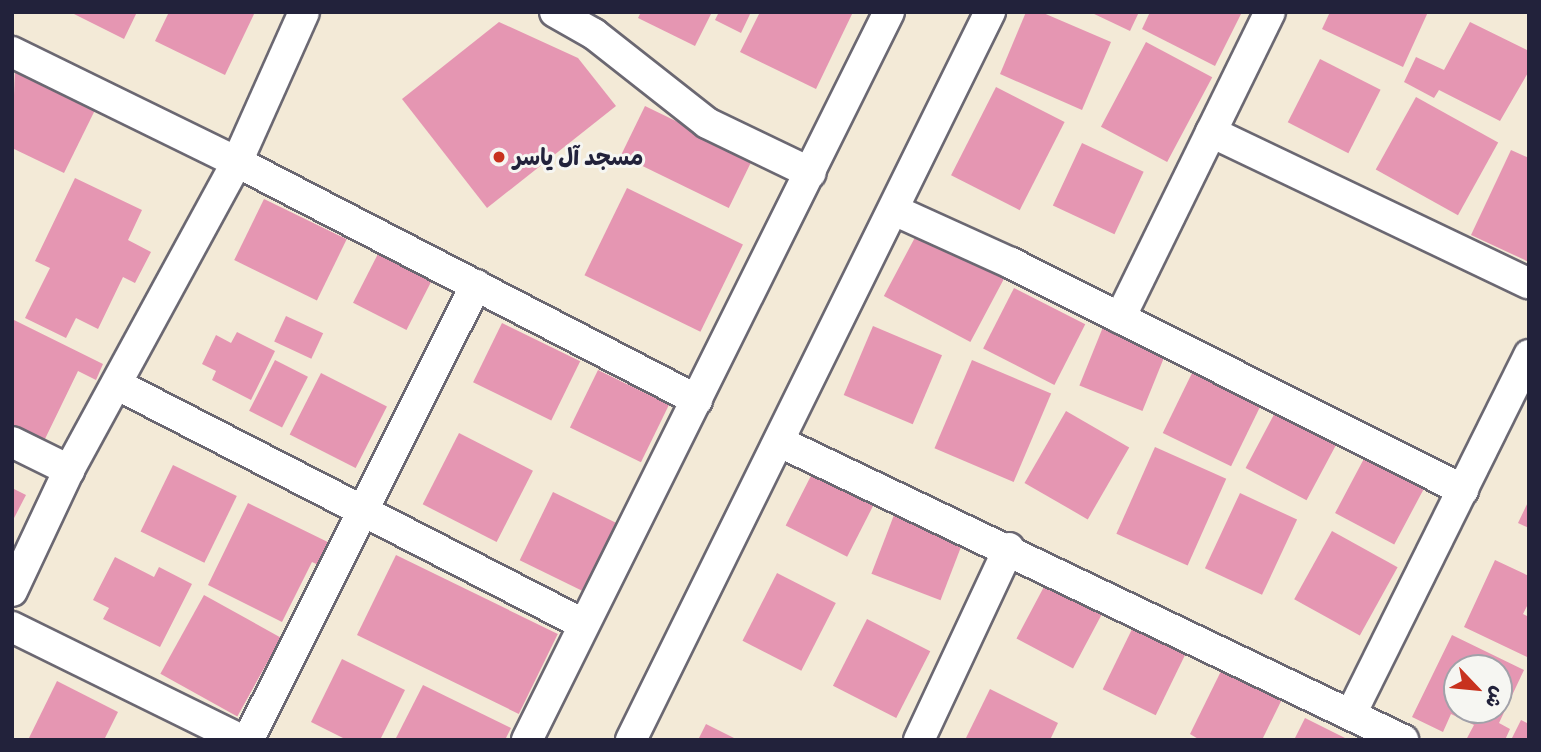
<!DOCTYPE html>
<html>
<head>
<meta charset="utf-8">
<style>
	body { margin:0 }
	#map { position:relative; width:1541px; height:752px; overflow:hidden; background:#f3ead7; font-family:Itim,"Playpen Sans Arabic",sans-serif }
	div>[style] { position:absolute }
	.building>* { inset:0; background:#e596b2; transform-origin:0 0 }
	.roads { filter:drop-shadow(2px 0 #6b6872) drop-shadow(-2px 0 #6b6872) drop-shadow(0 2px #6b6872) drop-shadow(0 -2px #6b6872) }
	.minor>* { height:30px; margin:-15px; padding:0 15px; transform-origin:15px; border-radius:15px; background:#fff }
	.dots>* { width:19px; height:19px; translate:-50% -50%; box-sizing:border-box; border:4px solid #f6f6f2; border-radius:50% }
	span { translate:-50% -50%; white-space:nowrap; text-align:center; line-height:1.15; -webkit-text-stroke:6px #f6f6f2; paint-order:stroke }
	.poi-label { font-size:23px; color:#22223b; font-weight:700 }
	.left { translate:0 -50%; text-align:left }
	.frame { position:absolute; inset:0; border:14px solid #22223b; pointer-events:none }
	.north { position:absolute; left:1443px; top:654px; width:70px; height:70px; box-sizing:border-box; background:#f6f6f2; border:2px solid #a1a1a9; border-radius:50%; rotate:116deg; font-size:19px; font-weight:700; line-height:28px; text-align:center; color:#22223b }
	.north::after { content:''; display:block; margin:auto; width:24px; height:32px; background:#c8321e; clip-path:polygon(50% 0,100% 100%,50% 72%,0 100%) }
</style>
</head>
<body>
<div id="map">
	<div class="building">
		<i style="clip-path:polygon(70px 12px,137px 12px,124px 39px)"></i>
		<i style="clip-path:polygon(169px 12px,255px 12px,225px 75px,155px 41px)"></i>
		<i style="clip-path:polygon(641px 12px,712px 12px,695px 46px,638px 18px)"></i>
		<i style="clip-path:polygon(719px 12px,751px 12px,741px 33px,715px 20px)"></i>
		<i style="clip-path:polygon(760px 12px,853px 12px,816px 89px,740px 52px)"></i>
		<i style="clip-path:polygon(1026px 12px,1041px 12px,1111px 42px,1082px 110px,1000px 74px)"></i>
		<i style="clip-path:polygon(1090px 12px,1139px 12px,1130px 31px)"></i>
		<i style="clip-path:polygon(1150px 12px,1242px 12px,1215px 66px,1142px 29px)"></i>
		<i style="clip-path:polygon(1330px 12px,1428px 12px,1403px 67px,1322px 29px)"></i>
		<i style="clip-path:polygon(499px 22px,578px 58px,616px 106px,487px 208px,402px 99px)"></i>
		<i style="clip-path:polygon(1470px 22px,1529px 51px,1529px 71px,1500px 121px,1439px 90px,1434px 98px,1404px 82px,1416px 57px,1444px 70px)"></i>
		<i style="left:1146px;top:42px;width:75px;height:96px;rotate:28deg"></i>
		<i style="left:1320px;top:59px;width:68px;height:71px;rotate:27deg"></i>
		<i style="clip-path:polygon(15px 69px,96px 108px,64px 173px,12px 148px)"></i>
		<i style="left:996px;top:87px;width:77px;height:99px;rotate:27deg"></i>
		<i style="left:1416px;top:97px;width:94px;height:83px;rotate:29deg"></i>
		<i style="left:645px;top:106px;width:120px;height:55px;rotate:26deg"></i>
		<i style="left:1082px;top:143px;width:68px;height:69px;rotate:25deg"></i>
		<i style="clip-path:polygon(1511px 150px,1529px 158px,1529px 262px,1471px 235px)"></i>
		<i style="clip-path:polygon(75px 178px,142px 210px,128px 240px,151px 252px,135px 283px,123px 277px,98px 329px,76px 318px,66px 338px,25px 318px,50px 268px,35px 261px)"></i>
		<i style="left:627px;top:188px;width:129px;height:97px;rotate:26deg"></i>
		<i style="left:264px;top:199px;width:92px;height:68px;rotate:26deg"></i>
		<i style="left:920px;top:228px;width:98px;height:77px;rotate:28deg"></i>
		<i style="left:383px;top:244px;width:60px;height:66px;rotate:27deg"></i>
		<i style="left:1014px;top:288px;width:80px;height:68px;rotate:27deg"></i>
		<i style="left:286px;top:316px;width:41px;height:28px;rotate:25deg"></i>
		<i style="clip-path:polygon(12px 319px,103px 364px,96px 380px,78px 371px,44px 441px,12px 425px)"></i>
		<i style="left:502px;top:323px;width:87px;height:66px;rotate:26deg"></i>
		<i style="left:873px;top:326px;width:75px;height:75px;rotate:23deg"></i>
		<i style="left:1103px;top:327px;width:68px;height:63px;rotate:22deg"></i>
		<i style="clip-path:polygon(237px 332px,275px 351px,251px 400px,212px 380px,216px 371px,202px 364px,216px 335px,231px 343px)"></i>
		<i style="left:275px;top:360px;width:37px;height:57px;rotate:27deg"></i>
		<i style="left:972px;top:360px;width:86px;height:96px;rotate:23deg"></i>
		<i style="left:598px;top:370px;width:79px;height:64px;rotate:26deg"></i>
		<i style="left:1193px;top:371px;width:76px;height:69px;rotate:26deg"></i>
		<i style="left:321px;top:373px;width:74px;height:69px;rotate:27deg"></i>
		<i style="left:1278px;top:407px;width:69px;height:69px;rotate:28deg"></i>
		<i style="left:1066px;top:411px;width:73px;height:83px;rotate:30deg"></i>
		<i style="left:459px;top:433px;width:83px;height:80px;rotate:27deg"></i>
		<i style="left:1155px;top:447px;width:78px;height:95px;rotate:24deg"></i>
		<i style="left:1367px;top:453px;width:67px;height:68px;rotate:28deg"></i>
		<i style="left:817px;top:464px;width:69px;height:69px;rotate:27deg"></i>
		<i style="left:173px;top:465px;width:71px;height:74px;rotate:26deg"></i>
		<i style="clip-path:polygon(12px 488px,26px 495px,12px 522px)"></i>
		<i style="left:553px;top:492px;width:70px;height:76px;rotate:26deg"></i>
		<i style="left:1240px;top:493px;width:63px;height:83px;rotate:25deg"></i>
		<i style="clip-path:polygon(1529px 500px,1529px 528px,1518px 523px)"></i>
		<i style="clip-path:polygon(248px 503px,338px 547px,327px 569px,312px 562px,282px 622px,208px 585px)"></i>
		<i style="left:894px;top:515px;width:74px;height:63px;rotate:21deg"></i>
		<i style="left:1332px;top:531px;width:75px;height:78px;rotate:29deg"></i>
		<i style="left:396px;top:555px;width:180px;height:89px;rotate:26deg"></i>
		<i style="clip-path:polygon(115px 557px,154px 577px,159px 567px,192px 584px,160px 647px,103px 619px,109px 608px,93px 600px)"></i>
		<i style="clip-path:polygon(1495px 560px,1529px 576px,1529px 602px,1523px 614px,1529px 617px,1529px 658px,1464px 627px)"></i>
		<i style="left:777px;top:573px;width:66px;height:76px;rotate:27deg"></i>
		<i style="left:1047px;top:581px;width:64px;height:65px;rotate:28deg"></i>
		<i style="left:204px;top:595px;width:88px;height:90px;rotate:29deg"></i>
		<i style="left:867px;top:619px;width:71px;height:75px;rotate:27deg"></i>
		<i style="left:1136px;top:621px;width:59px;height:76px;rotate:26deg"></i>
		<i style="clip-path:polygon(evenodd,1452px 635px,1524px 670px,1499px 723px,1510px 729px,1505px 740px,1466px 740px,1474px 725px,1451px 714px,1443px 732px,1412px 717px,1452px 635px,1457px 668px,1499px 668px,1499px 710px,1457px 710px,1457px 668px)"></i>
		<i style="clip-path:polygon(342px 659px,405px 690px,380px 740px,347px 740px,311px 722px)"></i>
		<i style="clip-path:polygon(1225px 663px,1285px 693px,1262px 740px,1200px 740px,1190px 734px)"></i>
		<i style="clip-path:polygon(57px 681px,118px 712px,104px 740px,28px 740px)"></i>
		<i style="clip-path:polygon(423px 685px,511px 728px,505px 740px,395px 740px)"></i>
		<i style="clip-path:polygon(990px 689px,1058px 723px,1050px 740px,965px 740px)"></i>
		<i style="clip-path:polygon(1305px 718px,1349px 740px,1294px 740px)"></i>
		<i style="clip-path:polygon(1521px 720px,1529px 724px,1529px 740px,1511px 740px)"></i>
		<i style="clip-path:polygon(706px 724px,738px 740px,698px 740px)"></i>
	</div>
	<div class="roads">
		<div class="minor">
			<i style="left:555px;top:12px;width:45px;rotate:29.4deg"></i>
			<i style="left:594px;top:34px;width:144px;rotate:38.2deg"></i>
			<i style="left:707px;top:123px;width:115px;rotate:25.7deg"></i>
			<i style="left:12px;top:52px;width:250px;rotate:26.1deg"></i>
			<i style="left:237px;top:162px;width:518px;rotate:27.36deg"></i>
			<i style="left:1211px;top:132px;width:352px;rotate:25.5deg"></i>
			<i style="left:894px;top:210px;width:128px;rotate:24.4deg"></i>
			<i style="left:1011px;top:263px;width:506px;rotate:26.67deg"></i>
			<i style="left:1120px;top:318px;width:341px;rotate:-63.9deg"></i>
			<i style="left:118px;top:385px;width:523px;rotate:27.2deg"></i>
			<i style="left:12px;top:442px;width:64px;rotate:26.2deg"></i>
			<i style="left:780px;top:442px;width:691px;rotate:25.56deg"></i>
			<i style="left:12px;top:591px;width:134px;rotate:-64.8deg"></i>
			<i style="left:69px;top:470px;width:351px;rotate:-61.4deg"></i>
			<i style="left:237px;top:162px;width:164px;rotate:-65.9deg"></i>
			<i style="left:12px;top:627px;width:256px;rotate:26.2deg"></i>
			<i style="left:1351px;top:714px;width:401px;rotate:-63.6deg"></i>
			<i style="left:248px;top:740px;width:509px;rotate:-63.38deg"></i>
			<i style="left:527px;top:740px;width:813px;rotate:-63.56deg"></i>
			<i style="left:631px;top:740px;width:812px;rotate:-63.75deg"></i>
			<i style="left:919px;top:740px;width:212px;rotate:-64.9deg"></i>
		</div>
	</div>
	<div class="dots">
		<i style="left:499px;top:157px;background:#c8321e"></i>
	</div>
	<div class="poi-label">
		<span class="left" style="left:513px;top:157px">مسجد آل ياسر</span>
	</div>
	<div class="frame"></div>
	<div class="north">ش</div>
</div>
</body>
</html>
